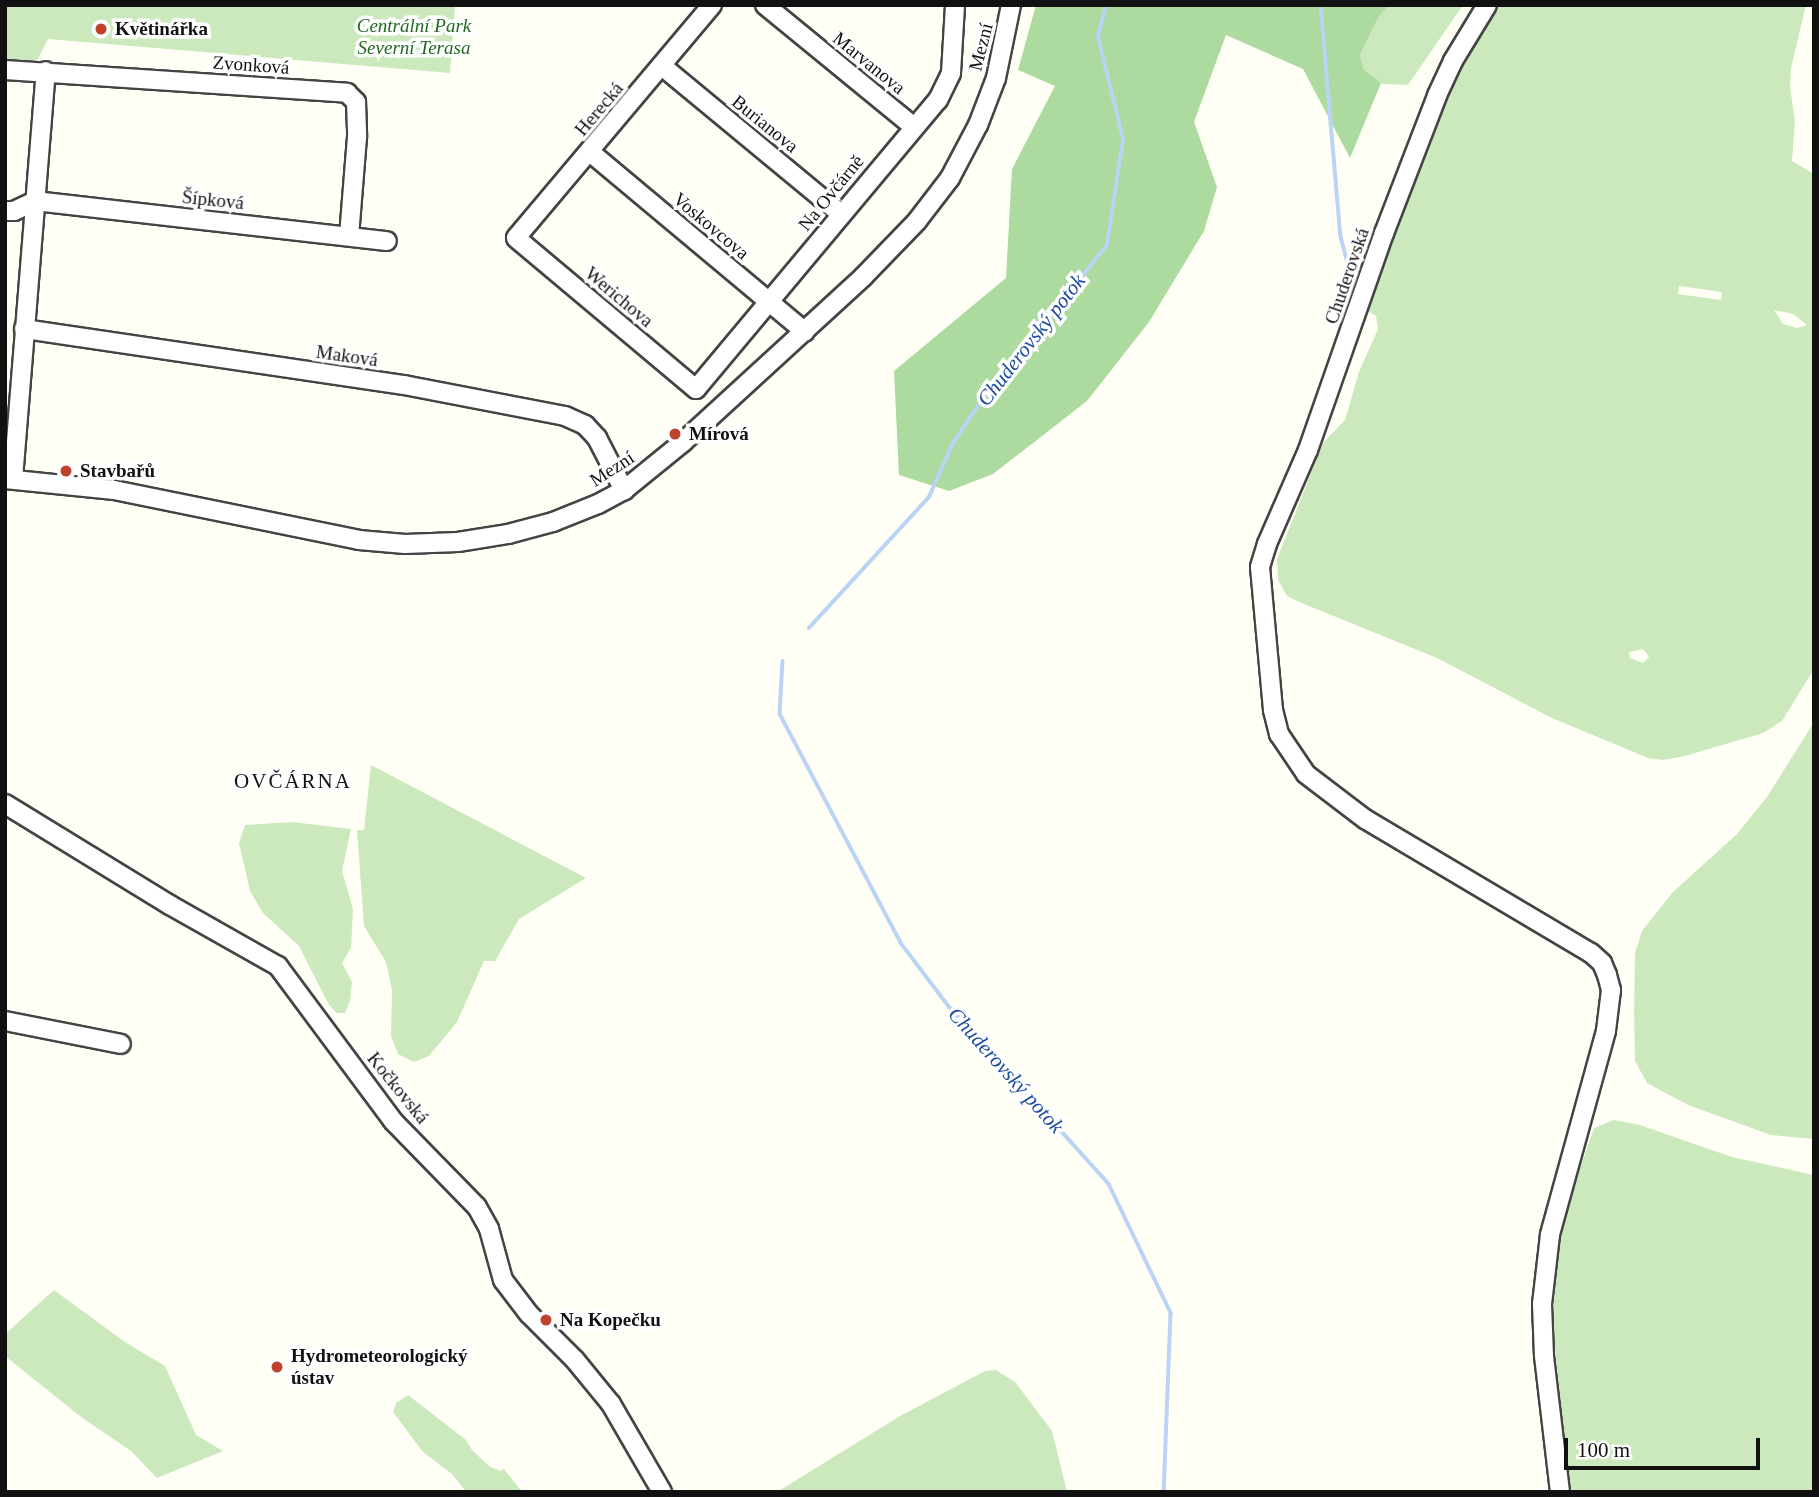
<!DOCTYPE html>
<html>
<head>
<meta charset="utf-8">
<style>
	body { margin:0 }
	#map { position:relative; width:1819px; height:1497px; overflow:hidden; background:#fffff5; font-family:"Times New Roman",serif }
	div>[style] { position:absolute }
	.green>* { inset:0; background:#cce9be }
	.forest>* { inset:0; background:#adda9e }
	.stream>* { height:3.5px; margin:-1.75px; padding:0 1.75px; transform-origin:1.75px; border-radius:1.75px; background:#bbd3f5 }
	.roads { filter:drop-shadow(2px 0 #444) drop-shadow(-2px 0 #444) drop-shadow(0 2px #444) drop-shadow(0 -2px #444) }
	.minor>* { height:18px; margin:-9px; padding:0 9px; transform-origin:9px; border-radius:9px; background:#fff }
	.dots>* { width:19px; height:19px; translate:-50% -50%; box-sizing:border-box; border:4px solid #fff; border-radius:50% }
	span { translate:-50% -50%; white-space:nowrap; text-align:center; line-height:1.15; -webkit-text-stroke:7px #fff; paint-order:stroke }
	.park-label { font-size:19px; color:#226822; font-style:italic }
	.poi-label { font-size:19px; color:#111; font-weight:700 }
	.left { translate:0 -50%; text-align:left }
	.street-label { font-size:19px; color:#111 }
	.water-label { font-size:21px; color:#1c4ca0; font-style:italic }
	.neighbourhood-label { font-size:21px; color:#111; letter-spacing:2px }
	.frame { position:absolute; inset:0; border:7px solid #111; pointer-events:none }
	.scale { position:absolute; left:1564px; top:1438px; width:196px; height:32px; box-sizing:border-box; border:4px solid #111; border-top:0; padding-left:9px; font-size:21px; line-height:24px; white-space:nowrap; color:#111; -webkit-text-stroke:5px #fff; paint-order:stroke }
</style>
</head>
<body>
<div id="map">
	<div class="green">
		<i style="clip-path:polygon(5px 5px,455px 5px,450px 73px,48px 39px,37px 61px,5px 64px)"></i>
		<i style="clip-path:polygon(1389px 5px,1463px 5px,1408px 85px,1383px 84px,1373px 80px,1364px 70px,1360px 55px,1378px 18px)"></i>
		<i style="clip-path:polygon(evenodd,1498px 5px,1806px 5px,1791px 68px,1790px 86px,1795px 122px,1792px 161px,1814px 174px,1814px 669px,1782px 721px,1763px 733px,1685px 756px,1663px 760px,1648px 758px,1552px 718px,1437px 658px,1299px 602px,1287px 596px,1278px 580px,1277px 559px,1323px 443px,1345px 420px,1359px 372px,1378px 329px,1376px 316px,1364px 309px,1413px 183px,1442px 93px,1498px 5px,1679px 286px,1722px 292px,1721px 300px,1678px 294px,1679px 286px,1498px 5px,1774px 310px,1793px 314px,1807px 325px,1797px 328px,1783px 324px,1774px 310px,1498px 5px,1643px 649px,1649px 657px,1643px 663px,1630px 658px,1629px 652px,1643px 649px)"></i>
		<i style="clip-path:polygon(1814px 722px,1814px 1139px,1771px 1135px,1688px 1105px,1647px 1083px,1635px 1061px,1634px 1011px,1635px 953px,1642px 931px,1673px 892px,1737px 834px,1767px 797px)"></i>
		<i style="clip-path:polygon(371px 765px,586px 878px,519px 919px,495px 961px,484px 961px,457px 1022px,429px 1056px,414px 1062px,398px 1054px,391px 1036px,392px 990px,386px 962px,364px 926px,357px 830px,364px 830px)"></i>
		<i style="clip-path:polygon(292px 822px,351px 829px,342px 871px,353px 909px,351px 948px,342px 963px,352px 982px,350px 1001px,345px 1013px,337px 1013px,329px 1005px,299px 946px,263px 913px,250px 891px,239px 843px,245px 825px)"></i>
		<i style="clip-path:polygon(1614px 1120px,1640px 1125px,1732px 1157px,1814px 1175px,1814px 1492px,1570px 1492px,1553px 1329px,1557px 1235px,1594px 1128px)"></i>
		<i style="clip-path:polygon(54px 1290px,125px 1342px,165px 1366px,196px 1435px,223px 1451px,157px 1478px,131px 1451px,81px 1417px,5px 1356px,5px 1334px)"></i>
		<i style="clip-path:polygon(996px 1370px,1015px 1382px,1052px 1431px,1067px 1492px,777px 1492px,900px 1416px,985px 1371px)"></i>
		<i style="clip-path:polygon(408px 1395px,466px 1440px,472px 1450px,489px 1466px,500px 1471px,504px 1469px,522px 1492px,466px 1492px,452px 1474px,423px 1452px,393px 1412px,396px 1403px)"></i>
	</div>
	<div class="forest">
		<i style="clip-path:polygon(1036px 5px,1389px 5px,1378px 18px,1360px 55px,1364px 70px,1381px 83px,1350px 158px,1303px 69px,1226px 35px,1194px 122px,1217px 187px,1204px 231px,1149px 322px,1087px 401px,993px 474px,949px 491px,899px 475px,894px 371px,1006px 278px,1012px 169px,1055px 86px,1018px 70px)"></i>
	</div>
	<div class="stream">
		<i style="left:1321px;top:5px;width:233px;rotate:85.1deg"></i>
		<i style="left:1341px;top:237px;width:58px;rotate:75deg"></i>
		<i style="left:809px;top:628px;width:178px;rotate:-47.5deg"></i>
		<i style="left:929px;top:497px;width:59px;rotate:-66deg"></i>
		<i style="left:953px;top:443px;width:48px;rotate:-56deg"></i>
		<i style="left:980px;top:403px;width:203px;rotate:-51.2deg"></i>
		<i style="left:1107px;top:245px;width:107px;rotate:-81.4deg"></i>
		<i style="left:1123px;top:139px;width:105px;rotate:-103.8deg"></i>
		<i style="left:1098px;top:37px;width:33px;rotate:-76deg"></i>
		<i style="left:783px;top:661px;width:53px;rotate:93.2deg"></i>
		<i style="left:780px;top:714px;width:259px;rotate:62.1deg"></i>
		<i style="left:901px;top:943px;width:83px;rotate:52.9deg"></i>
		<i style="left:951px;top:1009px;width:236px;rotate:47.9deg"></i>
		<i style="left:1109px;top:1184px;width:143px;rotate:64.3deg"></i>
		<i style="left:1171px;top:1313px;width:179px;rotate:92.2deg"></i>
	</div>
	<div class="roads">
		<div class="minor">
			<i style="left:712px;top:5px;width:304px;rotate:130.1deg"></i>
			<i style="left:516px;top:238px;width:235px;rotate:40deg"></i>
			<i style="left:696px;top:389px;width:377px;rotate:-50.1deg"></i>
			<i style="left:938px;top:100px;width:30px;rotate:-64deg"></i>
			<i style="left:951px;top:73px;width:68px;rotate:-86.6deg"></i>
			<i style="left:765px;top:5px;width:191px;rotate:39.3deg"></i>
			<i style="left:1487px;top:5px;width:66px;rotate:121.3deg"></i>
			<i style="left:1453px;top:61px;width:38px;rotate:115deg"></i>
			<i style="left:1437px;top:96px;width:147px;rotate:111.1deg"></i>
			<i style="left:1384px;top:233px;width:230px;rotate:109.3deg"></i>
			<i style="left:1308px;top:450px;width:103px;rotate:113.6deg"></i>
			<i style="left:1267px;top:544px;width:24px;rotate:107deg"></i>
			<i style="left:1260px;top:567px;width:144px;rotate:84.8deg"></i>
			<i style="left:1273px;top:710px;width:25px;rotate:76deg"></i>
			<i style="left:1279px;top:734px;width:48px;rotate:56deg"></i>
			<i style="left:1306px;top:774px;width:74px;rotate:37.3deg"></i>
			<i style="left:1365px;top:819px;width:263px;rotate:30.7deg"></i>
			<i style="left:1591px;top:953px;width:15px;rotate:42deg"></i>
			<i style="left:1602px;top:963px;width:13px;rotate:67deg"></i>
			<i style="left:1607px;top:975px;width:16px;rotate:75deg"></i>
			<i style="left:1611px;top:990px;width:41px;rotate:97deg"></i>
			<i style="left:1606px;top:1031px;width:212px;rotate:105.4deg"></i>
			<i style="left:1550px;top:1235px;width:69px;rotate:96.6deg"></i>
			<i style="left:1542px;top:1304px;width:52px;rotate:87.8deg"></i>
			<i style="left:1544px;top:1356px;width:137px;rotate:83.3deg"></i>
			<i style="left:662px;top:66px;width:232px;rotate:39.6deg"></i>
			<i style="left:5px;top:70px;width:343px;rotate:3.8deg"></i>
			<i style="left:347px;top:93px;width:13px;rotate:45deg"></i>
			<i style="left:356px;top:102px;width:35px;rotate:88deg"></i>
			<i style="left:357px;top:137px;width:99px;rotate:94.6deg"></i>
			<i style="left:590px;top:152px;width:280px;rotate:39.9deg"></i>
			<i style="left:5px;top:211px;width:9px"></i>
			<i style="left:14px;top:211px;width:23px;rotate:-25deg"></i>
			<i style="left:35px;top:201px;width:354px;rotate:6.5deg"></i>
			<i style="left:24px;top:329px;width:384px;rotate:8.4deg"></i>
			<i style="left:404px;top:385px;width:164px;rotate:10.9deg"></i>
			<i style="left:565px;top:416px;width:22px;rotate:24deg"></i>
			<i style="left:585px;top:425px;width:18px;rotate:47deg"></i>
			<i style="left:597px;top:438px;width:59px;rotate:62.6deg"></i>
			<i style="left:5px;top:479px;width:110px;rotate:5.8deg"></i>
			<i style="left:114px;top:490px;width:250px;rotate:11.5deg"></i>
			<i style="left:359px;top:540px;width:46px;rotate:5deg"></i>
			<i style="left:405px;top:544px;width:53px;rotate:-2.2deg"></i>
			<i style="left:458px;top:542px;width:51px;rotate:-9.1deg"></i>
			<i style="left:508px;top:534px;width:47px;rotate:-14.9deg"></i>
			<i style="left:553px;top:522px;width:48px;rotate:-21.8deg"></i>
			<i style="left:598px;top:504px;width:30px;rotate:-28deg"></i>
			<i style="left:624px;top:490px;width:76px;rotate:-39.1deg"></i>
			<i style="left:683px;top:442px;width:244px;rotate:-42.5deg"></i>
			<i style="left:863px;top:277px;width:78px;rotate:-46deg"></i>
			<i style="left:917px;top:221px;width:54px;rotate:-52.5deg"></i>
			<i style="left:950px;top:178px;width:60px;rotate:-62.2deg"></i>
			<i style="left:978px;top:125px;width:50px;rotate:-69deg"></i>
			<i style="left:996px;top:78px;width:75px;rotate:-78.4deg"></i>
			<i style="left:13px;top:479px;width:409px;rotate:-85.4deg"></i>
			<i style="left:5px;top:804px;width:193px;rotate:31.5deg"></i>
			<i style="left:170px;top:905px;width:124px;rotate:29.5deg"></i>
			<i style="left:278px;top:966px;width:193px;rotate:53.4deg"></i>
			<i style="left:393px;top:1121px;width:120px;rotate:45.7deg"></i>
			<i style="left:477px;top:1207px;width:25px;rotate:61deg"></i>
			<i style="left:489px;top:1229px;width:53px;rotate:74.6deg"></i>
			<i style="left:503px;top:1280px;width:43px;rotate:52.6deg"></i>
			<i style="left:529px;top:1314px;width:65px;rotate:45deg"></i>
			<i style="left:575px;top:1360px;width:57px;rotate:50.7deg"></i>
			<i style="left:611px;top:1404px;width:102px;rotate:59.9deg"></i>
			<i style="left:5px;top:1021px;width:118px;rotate:11.2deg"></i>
		</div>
	</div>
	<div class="dots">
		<i style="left:101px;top:29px;background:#be422c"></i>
		<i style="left:675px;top:434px;background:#be422c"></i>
		<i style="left:66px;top:471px;background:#be422c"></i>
		<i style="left:546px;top:1320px;background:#be422c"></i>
		<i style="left:277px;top:1367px;background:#be422c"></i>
	</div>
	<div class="park-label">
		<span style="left:414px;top:37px">Centrální Park<br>Severní Terasa</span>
	</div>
	<div class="poi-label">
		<span class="left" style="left:115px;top:29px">Květinářka</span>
		<span class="left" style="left:689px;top:434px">Mírová</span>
		<span class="left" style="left:80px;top:471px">Stavbařů</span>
		<span class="left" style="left:560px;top:1320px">Na Kopečku</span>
		<span class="left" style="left:291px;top:1367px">Hydrometeorologický<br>ústav</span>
	</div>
	<div class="street-label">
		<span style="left:981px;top:47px;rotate:-76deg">Mezní</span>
		<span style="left:869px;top:63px;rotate:39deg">Marvanova</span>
		<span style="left:251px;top:65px;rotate:4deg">Zvonková</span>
		<span style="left:599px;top:109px;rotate:-50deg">Herecká</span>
		<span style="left:765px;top:124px;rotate:39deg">Burianova</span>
		<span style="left:831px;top:193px;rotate:-51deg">Na Ovčárně</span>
		<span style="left:213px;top:200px;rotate:6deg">Šípková</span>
		<span style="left:711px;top:226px;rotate:40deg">Voskovcova</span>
		<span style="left:1347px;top:276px;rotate:-71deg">Chuderovská</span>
		<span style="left:619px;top:297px;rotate:40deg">Werichova</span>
		<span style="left:347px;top:356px;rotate:8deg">Maková</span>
		<span style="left:612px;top:469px;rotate:-33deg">Mezní</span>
		<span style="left:398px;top:1088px;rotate:51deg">Kočkovská</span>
	</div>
	<div class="water-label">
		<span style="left:1031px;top:340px;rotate:-52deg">Chuderovský potok</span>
		<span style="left:1006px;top:1070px;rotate:48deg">Chuderovský potok</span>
	</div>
	<div class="neighbourhood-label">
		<span style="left:293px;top:781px">OVČÁRNA</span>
	</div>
	<div class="frame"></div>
	<div class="scale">100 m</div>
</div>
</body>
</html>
